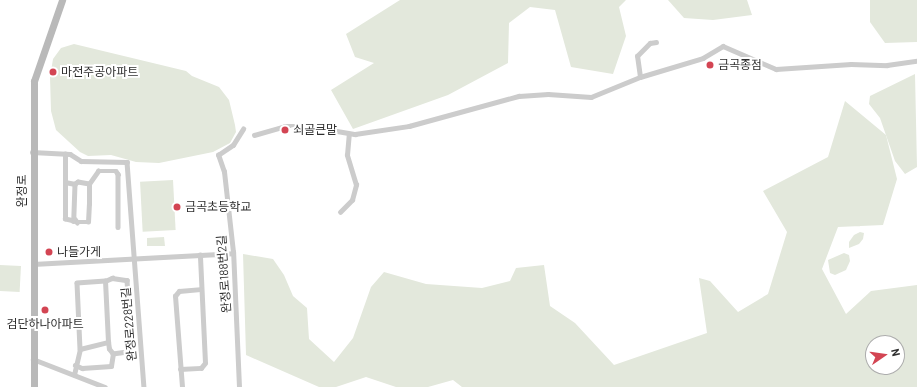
<!DOCTYPE html>
<html>
<head>
<meta charset="utf-8">
<style>
	body { margin:0 }
	#map { position:relative; width:917px; height:387px; overflow:hidden; background:#fff; font-family:Barlow,"Noto Sans KR",sans-serif }
	div>[style] { position:absolute }
	.green>* { inset:0; background:#e3e8dc; transform-origin:0 0 }
	.street>* { height:4.5px; margin:-2.25px; padding:0 2.25px; transform-origin:2.25px; border-radius:2.25px; background:#ccc }
	.secondary>* { height:7px; margin:-3.5px; padding:0 3.5px; transform-origin:3.5px; border-radius:3.5px; background:#b9b9b9 }
	.dots>* { width:11px; height:11px; translate:-50% -50%; box-sizing:border-box; border:2px solid #fff; border-radius:50% }
	span { translate:-50% -50%; white-space:nowrap; text-align:center; line-height:1.15; -webkit-text-stroke:4px #fff; paint-order:stroke }
	.poi-label { font-size:12px; color:#2f2f2f }
	.left { translate:0 -50%; text-align:left }
	.street-label { font-size:12px; color:#2f2f2f }
	.north { position:absolute; left:865px; top:335px; width:40px; height:40px; box-sizing:border-box; background:#fff; border:1px solid #acacac; border-radius:50%; rotate:77deg; font-size:11px; font-weight:700; line-height:16px; text-align:center; color:#2f2f2f }
	.north::after { content:''; display:block; margin:auto; width:14px; height:18px; background:#d34553; clip-path:polygon(50% 0,100% 100%,50% 72%,0 100%) }
</style>
</head>
<body>
<div id="map">
	<div class="green">
		<i style="clip-path:polygon(400px 0,626px 0,619px 7px,626px 36px,613px 74px,571px 67px,555px 10px,530px 7px,509px 23px,508px 63px,448px 95px,353px 129px,331px 90px,374px 63px,355px 57px,346px 34px)"></i>
		<i style="clip-path:polygon(668px 0,747px 0,752px 15px,713px 20px,684px 18px)"></i>
		<i style="clip-path:polygon(870px 0,917px 0,917px 42px,885px 43px,870px 22px)"></i>
		<i style="clip-path:polygon(74px 44px,186px 71px,192px 76px,219px 87px,229px 100px,235px 125px,236px 132px,230px 143px,213px 152px,159px 163px,136px 162px,111px 155px,88px 156px,80px 152px,56px 130px,51px 111px,50px 77px,53px 59px,61px 48px)"></i>
		<i style="clip-path:polygon(915px 74px,917px 167px,905px 174px,895px 161px,880px 118px,869px 104px,870px 96px)"></i>
		<i style="clip-path:polygon(evenodd,845px 101px,886px 135px,897px 179px,883px 225px,838px 227px,822px 269px,846px 314px,871px 291px,917px 285px,917px 387px,462px 387px,453px 380px,428px 387px,396px 387px,366px 377px,336px 387px,319px 387px,246px 355px,243px 254px,273px 259px,284px 275px,293px 296px,307px 308px,309px 339px,334px 362px,353px 338px,371px 287px,384px 272px,426px 284px,482px 288px,510px 281px,516px 268px,544px 265px,550px 306px,575px 323px,614px 365px,707px 333px,699px 278px,710px 281px,738px 312px,768px 294px,787px 232px,763px 191px,828px 157px,845px 101px,873px 343px,897px 343px,897px 367px,873px 367px,873px 343px)"></i>
		<i style="left:173px;top:180px;width:50px;height:33px;rotate:87deg"></i>
		<i style="clip-path:polygon(860px 232px,864px 233px,863px 239px,859px 244px,849px 248px,849px 242px,854px 235px)"></i>
		<i style="clip-path:polygon(164px 237px,165px 246px,147px 246px,147px 238px)"></i>
		<i style="clip-path:polygon(844px 253px,849px 255px,850px 261px,846px 270px,835px 275px,830px 273px,828px 260px)"></i>
		<i style="left:0;top:265px;width:21px;height:26px;rotate:3deg"></i>
	</div>
	<div class="street">
		<i style="left:640px;top:77px;width:21px;rotate:-98deg"></i>
		<i style="left:637px;top:56px;width:18px;rotate:-45deg"></i>
		<i style="left:650px;top:43px;width:6px;rotate:-9deg"></i>
		<i style="left:254px;top:135px;width:32px;rotate:-16deg"></i>
		<i style="left:285px;top:126px;width:23px"></i>
		<i style="left:308px;top:126px;width:48px;rotate:9.7deg"></i>
		<i style="left:355px;top:134px;width:55px;rotate:-8.4deg"></i>
		<i style="left:409px;top:126px;width:114px;rotate:-15.3deg"></i>
		<i style="left:519px;top:96px;width:29px;rotate:-4deg"></i>
		<i style="left:548px;top:94px;width:43px;rotate:4deg"></i>
		<i style="left:591px;top:97px;width:53px;rotate:-22.2deg"></i>
		<i style="left:640px;top:77px;width:66px;rotate:-16.8deg"></i>
		<i style="left:703px;top:58px;width:23px;rotate:-31deg"></i>
		<i style="left:723px;top:46px;width:58px;rotate:23.5deg"></i>
		<i style="left:776px;top:69px;width:75px;rotate:-3.8deg"></i>
		<i style="left:851px;top:64px;width:36px;rotate:2deg"></i>
		<i style="left:887px;top:65px;width:30px;rotate:-8deg"></i>
		<i style="left:32px;top:152px;width:38px;rotate:3deg"></i>
		<i style="left:70px;top:154px;width:13px;rotate:32deg"></i>
		<i style="left:81px;top:161px;width:46px;rotate:1.2deg"></i>
		<i style="left:127px;top:162px;width:226px;rotate:85.7deg"></i>
		<i style="left:65px;top:182px;width:10px;rotate:11deg"></i>
		<i style="left:75px;top:184px;width:37px;rotate:92deg"></i>
		<i style="left:74px;top:221px;width:9px;rotate:-167deg"></i>
		<i style="left:65px;top:219px;width:65px;rotate:-90deg"></i>
		<i style="left:89px;top:184px;width:16px;rotate:-55deg"></i>
		<i style="left:98px;top:171px;width:18px"></i>
		<i style="left:116px;top:171px;width:4px;rotate:56deg"></i>
		<i style="left:118px;top:174px;width:53px;rotate:90deg"></i>
		<i style="left:340px;top:212px;width:17px;rotate:-45deg"></i>
		<i style="left:352px;top:200px;width:16px;rotate:-75deg"></i>
		<i style="left:356px;top:185px;width:31px;rotate:-107deg"></i>
		<i style="left:347px;top:155px;width:21px;rotate:-85deg"></i>
		<i style="left:75px;top:219px;width:4px;rotate:56deg"></i>
		<i style="left:77px;top:222px;width:11px"></i>
		<i style="left:88px;top:222px;width:18px;rotate:-87deg"></i>
		<i style="left:89px;top:204px;width:20px;rotate:-90deg"></i>
		<i style="left:89px;top:184px;width:11px;rotate:-170deg"></i>
		<i style="left:78px;top:182px;width:4px;rotate:146deg"></i>
		<i style="left:33px;top:264px;width:200px;rotate:-3.1deg"></i>
		<i style="left:105px;top:281px;width:8px;rotate:-23deg"></i>
		<i style="left:112px;top:278px;width:15px;rotate:8deg"></i>
		<i style="left:127px;top:280px;width:66px;rotate:86.5deg"></i>
		<i style="left:131px;top:346px;width:7px;rotate:124deg"></i>
		<i style="left:127px;top:352px;width:14px;rotate:172deg"></i>
		<i style="left:113px;top:354px;width:6px;rotate:-129deg"></i>
		<i style="left:109px;top:349px;width:7px;rotate:-98deg"></i>
		<i style="left:33px;top:359px;width:77px;rotate:21.3deg"></i>
		<i style="left:75px;top:365px;width:8px;rotate:23deg"></i>
		<i style="left:82px;top:368px;width:29px;rotate:-4deg"></i>
		<i style="left:111px;top:366px;width:12px;rotate:-81deg"></i>
		<i style="left:180px;top:369px;width:21px;rotate:-3deg"></i>
		<i style="left:201px;top:368px;width:6px;rotate:-51deg"></i>
		<i style="left:205px;top:363px;width:108px;rotate:-92.7deg"></i>
		<i style="left:74px;top:375px;width:27px;rotate:-77deg"></i>
		<i style="left:80px;top:349px;width:29px;rotate:-14deg"></i>
		<i style="left:108px;top:342px;width:61px;rotate:-92.8deg"></i>
		<i style="left:105px;top:281px;width:28px;rotate:176deg"></i>
		<i style="left:77px;top:283px;width:66px;rotate:87.4deg"></i>
		<i style="left:182px;top:387px;width:91px;rotate:-94.4deg"></i>
		<i style="left:175px;top:296px;width:6px;rotate:-51deg"></i>
		<i style="left:179px;top:291px;width:21px;rotate:-5deg"></i>
		<i style="left:239px;top:387px;width:135px;rotate:-92.5deg"></i>
		<i style="left:233px;top:252px;width:81px;rotate:-96.4deg"></i>
		<i style="left:224px;top:172px;width:18px;rotate:-109deg"></i>
		<i style="left:218px;top:155px;width:18px;rotate:-34deg"></i>
		<i style="left:233px;top:145px;width:19px;rotate:-58deg"></i>
	</div>
	<div class="secondary">
		<i style="left:34px;top:387px;width:306px;rotate:-90deg"></i>
		<i style="left:34px;top:81px;width:86px;rotate:-70.9deg"></i>
	</div>
	<div class="dots">
		<i style="left:710px;top:65px;background:#d34553"></i>
		<i style="left:53px;top:72px;background:#d34553"></i>
		<i style="left:285px;top:130px;background:#d34553"></i>
		<i style="left:177px;top:207px;background:#d34553"></i>
		<i style="left:49px;top:252px;background:#d34553"></i>
		<i style="left:45px;top:310px;background:#d34553"></i>
	</div>
	<div class="poi-label">
		<span class="left" style="left:718px;top:65px">금곡종점</span>
		<span class="left" style="left:61px;top:72px">마전주공아파트</span>
		<span class="left" style="left:293px;top:130px">쇠골큰말</span>
		<span class="left" style="left:185px;top:207px">금곡초등학교</span>
		<span class="left" style="left:57px;top:252px">나들가게</span>
		<span style="left:45px;top:324px">검단하나아파트</span>
	</div>
	<div class="street-label">
		<span style="left:22px;top:191px;rotate:-90deg">완정로</span>
		<span style="left:224px;top:274px;rotate:-94deg">완정로188번2길</span>
		<span style="left:129px;top:324px;rotate:-95deg">완정로228번길</span>
	</div>
	<div class="north">N</div>
</div>
</body>
</html>
